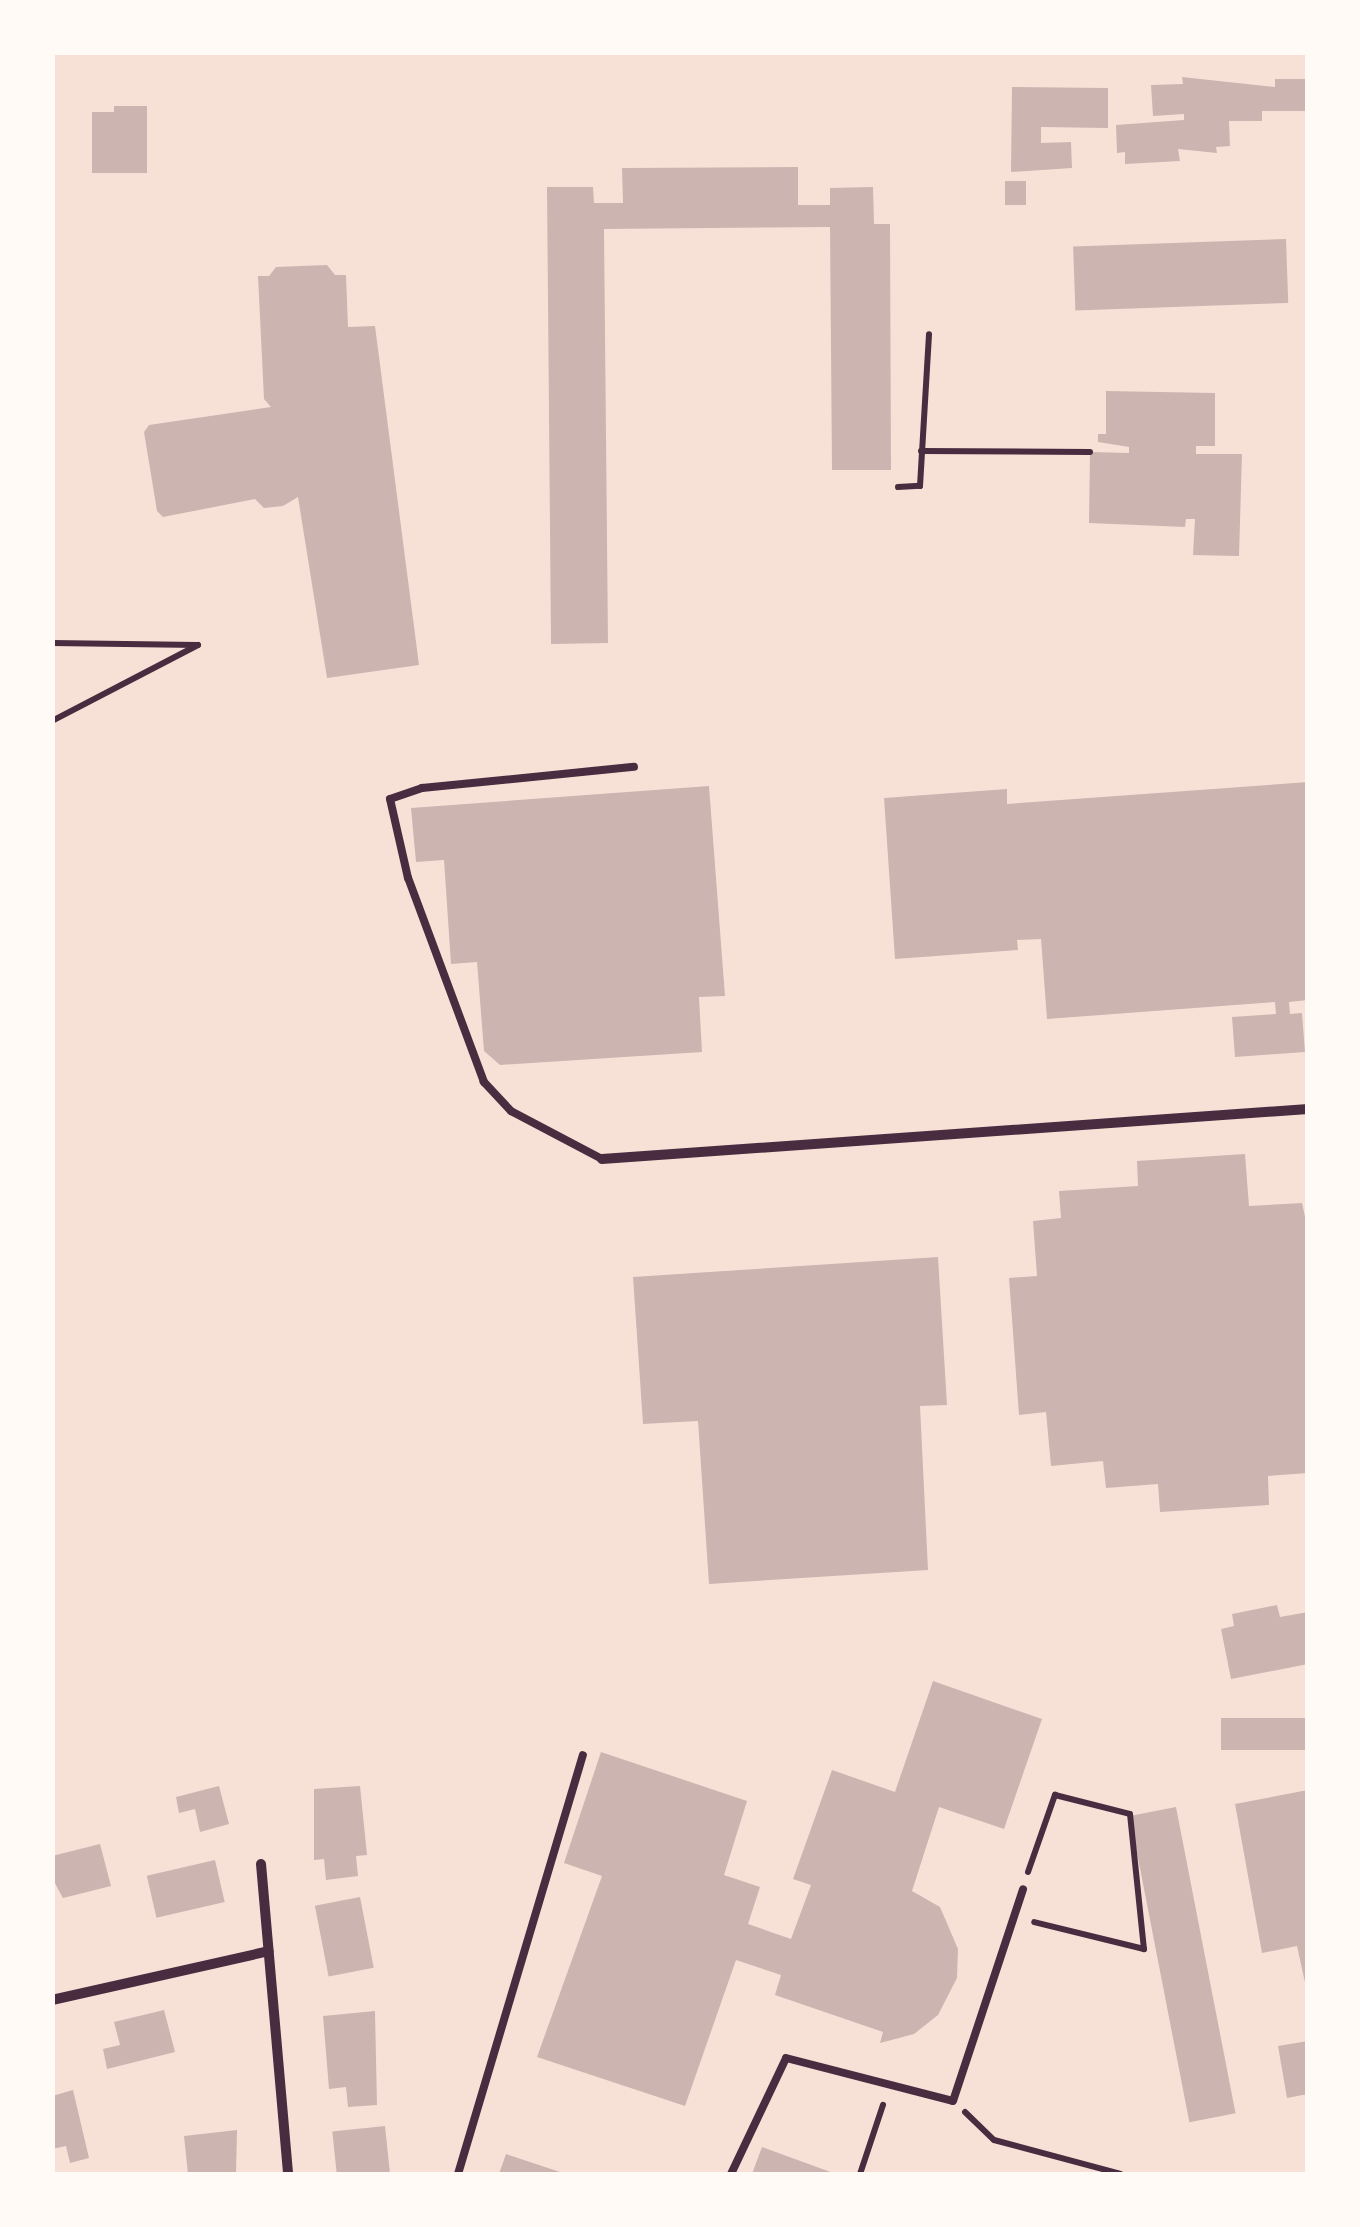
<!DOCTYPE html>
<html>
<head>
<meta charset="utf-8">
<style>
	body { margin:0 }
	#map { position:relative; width:1360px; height:2227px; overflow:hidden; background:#f7e1d7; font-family:"Noto Serif",serif }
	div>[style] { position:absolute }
	.building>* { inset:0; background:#ccb4b1; transform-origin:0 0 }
	.path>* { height:6px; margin:-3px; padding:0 3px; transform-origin:3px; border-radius:3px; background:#4a2c40 }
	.service>* { height:8px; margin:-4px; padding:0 4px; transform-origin:4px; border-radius:4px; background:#4a2c40 }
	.minor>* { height:10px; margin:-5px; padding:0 5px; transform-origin:5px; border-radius:5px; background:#4a2c40 }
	span { translate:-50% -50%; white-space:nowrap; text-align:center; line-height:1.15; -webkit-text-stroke:8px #fffaf5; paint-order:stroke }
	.frame { position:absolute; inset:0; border:55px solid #fffaf5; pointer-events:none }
</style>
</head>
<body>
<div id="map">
	<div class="building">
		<i style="clip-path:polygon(1182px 77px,1275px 87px,1275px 79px,1308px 79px,1308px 111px,1262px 111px,1262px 121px,1229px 121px,1230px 146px,1216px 147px,1217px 153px,1178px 149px,1180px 161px,1125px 164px,1125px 152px,1117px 153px,1116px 125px,1184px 120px,1184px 114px,1153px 116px,1151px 85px,1183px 84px)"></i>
		<i style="clip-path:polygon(1012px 87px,1108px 88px,1108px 128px,1041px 127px,1041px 143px,1071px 142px,1072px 168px,1011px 172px)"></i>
		<i style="clip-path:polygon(114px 106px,147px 106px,147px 173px,92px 173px,92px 112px,114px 112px)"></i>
		<i style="clip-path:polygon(798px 167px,798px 205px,830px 205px,830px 188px,873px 187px,874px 224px,890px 224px,891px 470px,832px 470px,830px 227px,604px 229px,608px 643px,551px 644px,547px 187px,593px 187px,594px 203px,623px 203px,622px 168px)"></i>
		<i style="left:1005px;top:181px;width:21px;height:24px"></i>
		<i style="left:1286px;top:239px;width:64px;height:213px;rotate:88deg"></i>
		<i style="clip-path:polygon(327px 265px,335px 275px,346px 275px,348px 327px,375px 326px,419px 665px,327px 678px,298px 497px,283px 506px,264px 508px,255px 499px,163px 517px,157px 511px,144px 432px,149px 425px,271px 407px,264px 399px,258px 276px,269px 276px,276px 267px)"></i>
		<i style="clip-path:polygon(1106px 391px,1215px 393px,1215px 446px,1196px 446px,1196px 454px,1242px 454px,1239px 556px,1193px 555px,1195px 519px,1186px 519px,1185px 527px,1089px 523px,1090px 452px,1129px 453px,1129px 447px,1098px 442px,1098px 434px,1106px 434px)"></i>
		<i style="clip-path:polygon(1308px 782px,1308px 1000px,1289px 1002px,1290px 1014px,1302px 1013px,1305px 1052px,1235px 1057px,1232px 1017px,1276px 1014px,1275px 1002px,1047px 1019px,1041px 939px,1017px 940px,1018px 950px,895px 959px,884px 798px,1007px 789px,1007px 804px)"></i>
		<i style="clip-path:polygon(709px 786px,725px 996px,699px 997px,702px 1052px,500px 1065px,484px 1051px,477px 962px,451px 964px,444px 860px,416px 862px,411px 808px)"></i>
		<i style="clip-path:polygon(1245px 1154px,1249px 1206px,1302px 1203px,1308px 1230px,1308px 1473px,1268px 1476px,1269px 1505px,1160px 1512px,1158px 1484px,1106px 1488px,1103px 1461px,1051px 1466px,1046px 1412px,1019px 1415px,1009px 1278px,1037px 1276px,1033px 1221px,1061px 1218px,1059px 1191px,1138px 1186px,1137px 1161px)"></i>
		<i style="clip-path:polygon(938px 1257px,947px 1405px,920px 1406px,928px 1570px,709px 1584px,698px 1421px,643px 1424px,633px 1277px)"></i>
		<i style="clip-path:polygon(1277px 1605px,1280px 1617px,1308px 1612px,1308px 1664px,1231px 1679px,1221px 1629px,1234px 1626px,1232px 1614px)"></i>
		<i style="clip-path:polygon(933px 1681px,1042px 1719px,1004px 1829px,939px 1807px,912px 1891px,940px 1907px,958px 1949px,957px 1978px,938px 2015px,914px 2034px,880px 2043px,883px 2032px,775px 1995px,781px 1975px,736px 1960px,685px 2106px,537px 2057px,602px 1876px,564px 1863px,601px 1752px,747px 1801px,724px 1875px,760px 1887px,748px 1924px,791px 1939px,811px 1885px,793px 1879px,832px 1770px,895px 1792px)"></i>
		<i style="left:1308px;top:1718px;width:32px;height:87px;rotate:90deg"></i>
		<i style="clip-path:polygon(219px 1786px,229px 1824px,200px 1832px,195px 1809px,179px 1813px,176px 1797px)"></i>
		<i style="clip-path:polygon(360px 1786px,367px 1855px,356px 1856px,358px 1876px,326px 1880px,324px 1859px,314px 1860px,314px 1789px)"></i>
		<i style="clip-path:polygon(1308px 1790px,1308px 1987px,1306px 1987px,1297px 1946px,1262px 1953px,1235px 1804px)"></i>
		<i style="left:1176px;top:1807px;width:312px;height:47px;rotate:79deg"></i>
		<i style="clip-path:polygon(100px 1844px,111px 1886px,63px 1898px,52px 1878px,52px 1856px)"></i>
		<i style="left:215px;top:1860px;width:43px;height:70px;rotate:77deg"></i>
		<i style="left:360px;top:1897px;width:72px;height:46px;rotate:79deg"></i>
		<i style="clip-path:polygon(164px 2010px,175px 2052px,107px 2069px,103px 2049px,120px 2045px,114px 2022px)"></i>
		<i style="clip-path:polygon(375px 2011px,377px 2105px,348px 2107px,346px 2087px,329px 2089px,323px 2016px)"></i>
		<i style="clip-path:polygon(1308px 2041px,1308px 2094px,1287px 2098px,1278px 2046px)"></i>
		<i style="clip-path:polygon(73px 2090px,89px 2158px,70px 2163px,66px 2146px,52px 2149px,52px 2096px)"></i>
		<i style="left:385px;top:2126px;width:48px;height:53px;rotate:84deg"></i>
		<i style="clip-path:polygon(237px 2130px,236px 2174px,188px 2174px,184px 2136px)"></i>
		<i style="clip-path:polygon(762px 2147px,836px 2174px,752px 2174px)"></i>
		<i style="clip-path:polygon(506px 2154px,566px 2174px,499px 2174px)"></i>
	</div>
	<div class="path">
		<i style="left:921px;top:451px;width:169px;rotate:0.3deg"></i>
		<i style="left:898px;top:487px;width:22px;rotate:-3deg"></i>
		<i style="left:920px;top:486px;width:152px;rotate:-86.6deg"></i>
		<i style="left:52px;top:643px;width:146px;rotate:0.8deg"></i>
		<i style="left:198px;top:645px;width:165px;rotate:152.5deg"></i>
		<i style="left:1028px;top:1872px;width:82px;rotate:-70.7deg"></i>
		<i style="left:1055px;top:1795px;width:77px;rotate:14.2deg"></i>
		<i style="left:1130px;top:1814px;width:136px;rotate:84.1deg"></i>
		<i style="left:1144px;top:1949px;width:113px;rotate:-166.2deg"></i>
		<i style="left:965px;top:2112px;width:40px;rotate:44deg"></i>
		<i style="left:994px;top:2140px;width:131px;rotate:15deg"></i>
		<i style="left:860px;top:2174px;width:73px;rotate:-71.6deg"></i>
	</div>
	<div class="service">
		<i style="left:602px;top:1159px;width:103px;rotate:-152.2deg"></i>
		<i style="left:511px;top:1111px;width:40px;rotate:-133deg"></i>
		<i style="left:484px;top:1082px;width:218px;rotate:-110.4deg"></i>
		<i style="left:408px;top:878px;width:81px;rotate:-102.8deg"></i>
		<i style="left:390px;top:799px;width:34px;rotate:-19deg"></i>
		<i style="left:422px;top:788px;width:213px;rotate:-5.7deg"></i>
		<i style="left:458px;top:2174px;width:437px;rotate:-73.4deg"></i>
		<i style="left:731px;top:2174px;width:128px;rotate:-64.6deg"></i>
		<i style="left:786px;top:2058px;width:172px;rotate:14.4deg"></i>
		<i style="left:953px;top:2101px;width:223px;rotate:-71.7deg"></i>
	</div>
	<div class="minor">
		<i style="left:602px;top:1159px;width:708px;rotate:-4.05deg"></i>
		<i style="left:261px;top:1864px;width:311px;rotate:85deg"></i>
		<i style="left:52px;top:2000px;width:222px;rotate:-12.7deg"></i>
	</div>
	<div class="frame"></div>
</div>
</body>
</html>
